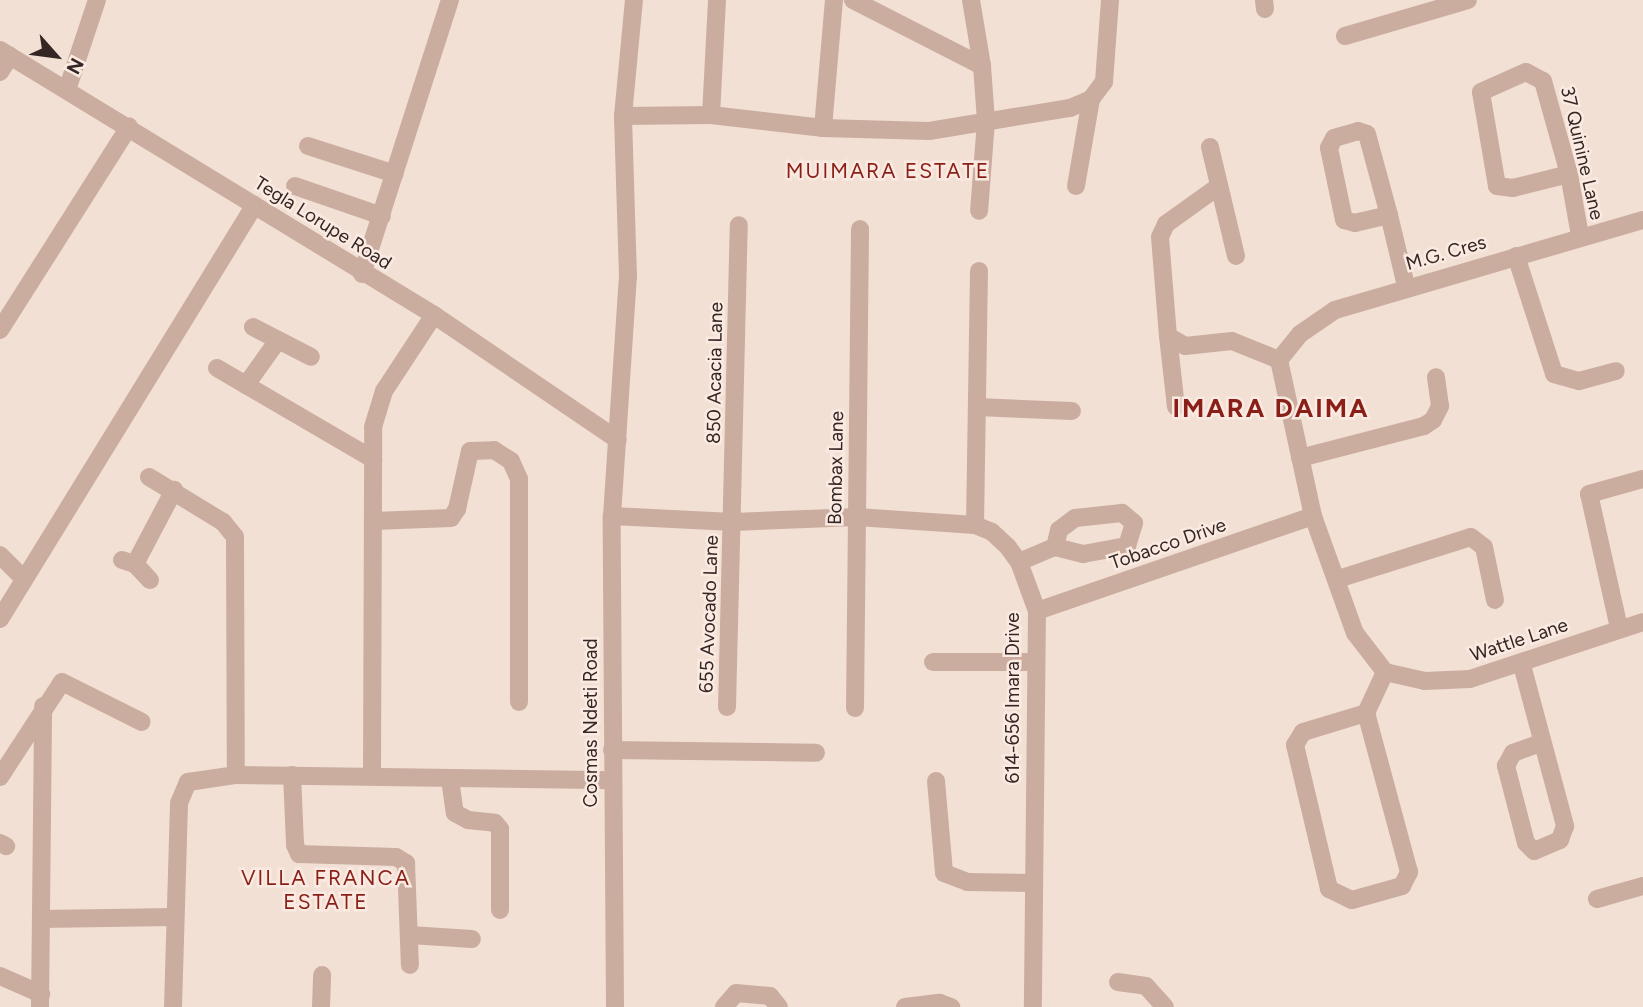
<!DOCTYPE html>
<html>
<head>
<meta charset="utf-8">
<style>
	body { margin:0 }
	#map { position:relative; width:1643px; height:1007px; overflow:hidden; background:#f2e0d5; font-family:Figtree,sans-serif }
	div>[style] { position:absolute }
	.minor>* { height:18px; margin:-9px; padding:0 9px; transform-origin:9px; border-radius:9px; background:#cbada0 }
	span { translate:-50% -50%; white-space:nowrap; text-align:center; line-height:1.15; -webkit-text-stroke:5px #faeae1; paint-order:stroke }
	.street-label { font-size:19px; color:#342624 }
	.neighbourhood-label { font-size:21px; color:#891f17; letter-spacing:2px }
	.district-label { font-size:26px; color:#891f17; font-weight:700; letter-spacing:2px }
	.north { position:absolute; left:21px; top:21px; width:70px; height:70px; -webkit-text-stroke:5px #faeae1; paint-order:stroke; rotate:118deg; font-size:19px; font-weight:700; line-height:28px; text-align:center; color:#342624 }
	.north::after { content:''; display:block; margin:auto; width:24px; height:32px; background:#342624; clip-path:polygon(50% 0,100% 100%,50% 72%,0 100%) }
</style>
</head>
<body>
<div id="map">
	<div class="minor">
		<i style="left:853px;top:0;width:145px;rotate:27.1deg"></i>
		<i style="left:982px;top:66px;width:55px;rotate:85.8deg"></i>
		<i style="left:986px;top:121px;width:90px;rotate:94.4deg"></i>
		<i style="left:971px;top:0;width:67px;rotate:80.5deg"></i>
		<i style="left:1264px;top:0;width:9px;rotate:84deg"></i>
		<i style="left:1345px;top:36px;width:128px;rotate:-16.3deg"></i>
		<i style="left:0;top:50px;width:509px;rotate:31.41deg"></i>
		<i style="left:434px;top:315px;width:222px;rotate:34.2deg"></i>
		<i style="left:0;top:72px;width:19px;rotate:-58deg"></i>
		<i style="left:67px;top:90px;width:95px;rotate:-71.6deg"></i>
		<i style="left:711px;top:115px;width:115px;rotate:-87deg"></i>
		<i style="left:623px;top:116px;width:88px;rotate:-0.7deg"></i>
		<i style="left:711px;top:115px;width:113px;rotate:6.6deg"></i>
		<i style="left:823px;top:128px;width:106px;rotate:1.6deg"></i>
		<i style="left:929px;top:131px;width:143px;rotate:-9.3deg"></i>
		<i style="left:1070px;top:108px;width:23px;rotate:-23deg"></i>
		<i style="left:1091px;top:99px;width:21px;rotate:-53deg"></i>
		<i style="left:1104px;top:82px;width:82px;rotate:-85.8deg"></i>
		<i style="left:823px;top:128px;width:128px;rotate:-85.1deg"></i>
		<i style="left:308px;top:146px;width:91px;rotate:17.8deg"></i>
		<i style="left:1210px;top:147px;width:112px;rotate:76.6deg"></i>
		<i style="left:1569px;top:174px;width:58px;rotate:166deg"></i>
		<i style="left:1513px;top:188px;width:16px;rotate:-173deg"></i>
		<i style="left:1497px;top:186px;width:95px;rotate:-99.7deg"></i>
		<i style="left:1481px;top:92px;width:49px;rotate:-24deg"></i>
		<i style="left:1526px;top:72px;width:19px;rotate:28deg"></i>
		<i style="left:1543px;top:81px;width:97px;rotate:74.4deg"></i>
		<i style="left:1569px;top:174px;width:63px;rotate:79.9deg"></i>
		<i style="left:295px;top:186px;width:92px;rotate:19deg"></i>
		<i style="left:1076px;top:186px;width:88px;rotate:-80.2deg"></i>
		<i style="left:1219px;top:186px;width:65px;rotate:144.4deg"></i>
		<i style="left:1166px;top:224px;width:14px;rotate:115deg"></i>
		<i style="left:1160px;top:237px;width:99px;rotate:85.4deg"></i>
		<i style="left:1168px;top:336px;width:20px;rotate:30deg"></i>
		<i style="left:1185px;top:346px;width:47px;rotate:-6.1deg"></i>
		<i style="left:1232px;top:341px;width:51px;rotate:22deg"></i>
		<i style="left:1389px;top:215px;width:35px;rotate:167deg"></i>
		<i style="left:1355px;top:223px;width:11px;rotate:-165deg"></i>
		<i style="left:1344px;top:220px;width:74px;rotate:-101.8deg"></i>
		<i style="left:1329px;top:148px;width:11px;rotate:-63deg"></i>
		<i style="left:1334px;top:138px;width:25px;rotate:-16deg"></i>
		<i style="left:1358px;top:131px;width:9px;rotate:18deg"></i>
		<i style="left:1367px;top:134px;width:84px;rotate:74.8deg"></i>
		<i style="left:1389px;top:215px;width:73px;rotate:76.5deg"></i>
		<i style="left:1516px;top:256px;width:124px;rotate:72.1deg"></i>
		<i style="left:1554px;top:374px;width:26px;rotate:16deg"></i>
		<i style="left:1579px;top:381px;width:38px;rotate:-15deg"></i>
		<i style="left:362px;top:274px;width:288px;rotate:-72.2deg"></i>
		<i style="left:253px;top:327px;width:65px;rotate:27.3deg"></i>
		<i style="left:0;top:330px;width:241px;rotate:-57.6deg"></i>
		<i style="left:1168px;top:336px;width:71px;rotate:83.6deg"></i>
		<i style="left:1279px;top:360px;width:160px;rotate:77.7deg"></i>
		<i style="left:1313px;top:516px;width:124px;rotate:70.3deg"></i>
		<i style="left:1355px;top:633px;width:49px;rotate:52.4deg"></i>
		<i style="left:1385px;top:672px;width:41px;rotate:12.7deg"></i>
		<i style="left:1425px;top:681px;width:45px;rotate:-2.5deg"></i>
		<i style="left:1470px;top:679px;width:182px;rotate:-18.2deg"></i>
		<i style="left:1279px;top:360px;width:33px;rotate:-51deg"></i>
		<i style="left:1300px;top:334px;width:42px;rotate:-34.4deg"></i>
		<i style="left:1335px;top:310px;width:321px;rotate:-16.3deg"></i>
		<i style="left:217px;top:368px;width:181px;rotate:30.3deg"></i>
		<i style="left:246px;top:385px;width:55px;rotate:-54.6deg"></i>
		<i style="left:977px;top:407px;width:95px;rotate:2.4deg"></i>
		<i style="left:1300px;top:458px;width:128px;rotate:-14.5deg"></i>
		<i style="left:1424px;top:426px;width:11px;rotate:-34deg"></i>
		<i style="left:1433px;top:420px;width:16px;rotate:-63deg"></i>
		<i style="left:1440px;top:406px;width:29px;rotate:-98deg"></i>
		<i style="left:149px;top:477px;width:87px;rotate:31.3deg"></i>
		<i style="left:223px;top:522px;width:19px;rotate:51deg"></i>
		<i style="left:235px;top:537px;width:238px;rotate:89.8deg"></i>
		<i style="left:612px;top:516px;width:121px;rotate:2.8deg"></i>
		<i style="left:733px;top:522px;width:124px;rotate:-2.3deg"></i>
		<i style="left:857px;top:517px;width:118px;rotate:3.9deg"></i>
		<i style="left:975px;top:525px;width:18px;rotate:22deg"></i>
		<i style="left:992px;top:532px;width:22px;rotate:43deg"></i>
		<i style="left:1008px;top:547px;width:19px;rotate:54deg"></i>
		<i style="left:1019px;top:562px;width:52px;rotate:69.8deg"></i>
		<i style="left:1037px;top:611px;width:396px;rotate:90.6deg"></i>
		<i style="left:374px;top:521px;width:77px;rotate:-2.2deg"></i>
		<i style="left:451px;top:518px;width:11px;rotate:-56deg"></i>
		<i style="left:457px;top:509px;width:59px;rotate:-77.4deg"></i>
		<i style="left:470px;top:451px;width:24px;rotate:-2deg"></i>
		<i style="left:494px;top:450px;width:20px;rotate:33deg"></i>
		<i style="left:511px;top:461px;width:20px;rotate:66deg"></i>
		<i style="left:519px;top:479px;width:223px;rotate:90deg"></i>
		<i style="left:975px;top:525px;width:254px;rotate:-89.1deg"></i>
		<i style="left:0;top:555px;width:34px;rotate:45deg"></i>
		<i style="left:122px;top:560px;width:14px;rotate:17deg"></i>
		<i style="left:135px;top:564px;width:22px;rotate:47deg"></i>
		<i style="left:1019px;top:562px;width:39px;rotate:-23deg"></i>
		<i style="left:1055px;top:547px;width:29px;rotate:14deg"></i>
		<i style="left:1083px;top:554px;width:45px;rotate:-10.3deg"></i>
		<i style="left:1127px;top:546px;width:24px;rotate:-73deg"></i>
		<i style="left:1134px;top:523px;width:16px;rotate:-140deg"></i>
		<i style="left:1122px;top:513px;width:47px;rotate:173.9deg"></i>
		<i style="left:1075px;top:518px;width:20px;rotate:143deg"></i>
		<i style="left:1059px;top:530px;width:17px;rotate:103deg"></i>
		<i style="left:135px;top:564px;width:84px;rotate:-62.2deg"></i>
		<i style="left:1338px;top:579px;width:139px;rotate:-17.5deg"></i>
		<i style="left:1471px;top:537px;width:16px;rotate:38deg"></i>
		<i style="left:1484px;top:547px;width:54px;rotate:78.3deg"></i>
		<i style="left:1037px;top:611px;width:292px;rotate:-19deg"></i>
		<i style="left:0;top:619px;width:486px;rotate:-58.4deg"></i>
		<i style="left:1619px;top:628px;width:137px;rotate:-102.6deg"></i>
		<i style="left:1589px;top:494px;width:56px;rotate:-15.5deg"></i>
		<i style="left:933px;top:662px;width:103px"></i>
		<i style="left:1522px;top:665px;width:167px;rotate:75deg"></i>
		<i style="left:1565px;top:826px;width:15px;rotate:110deg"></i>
		<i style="left:1560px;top:840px;width:28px;rotate:157deg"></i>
		<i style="left:1534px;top:851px;width:11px;rotate:-135deg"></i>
		<i style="left:1526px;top:843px;width:80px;rotate:-104.6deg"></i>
		<i style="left:1506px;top:766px;width:15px;rotate:-62deg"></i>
		<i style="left:1513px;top:753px;width:30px;rotate:-20deg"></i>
		<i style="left:727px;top:707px;width:482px;rotate:-88.6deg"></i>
		<i style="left:855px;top:708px;width:479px;rotate:-89.4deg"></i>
		<i style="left:1366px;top:713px;width:66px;rotate:163.2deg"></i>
		<i style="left:1303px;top:732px;width:15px;rotate:122deg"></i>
		<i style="left:1295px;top:745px;width:148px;rotate:76.7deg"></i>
		<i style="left:1329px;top:889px;width:25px;rotate:26deg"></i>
		<i style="left:1352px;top:900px;width:52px;rotate:-15.6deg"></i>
		<i style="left:1402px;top:886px;width:16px;rotate:-63deg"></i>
		<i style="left:1409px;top:872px;width:165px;rotate:-105.1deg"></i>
		<i style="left:1366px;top:713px;width:45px;rotate:-65.1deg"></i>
		<i style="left:612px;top:750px;width:204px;rotate:0.8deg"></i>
		<i style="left:292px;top:775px;width:70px;rotate:87.5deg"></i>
		<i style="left:295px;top:845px;width:10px;rotate:66deg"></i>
		<i style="left:299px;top:854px;width:97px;rotate:1.8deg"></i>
		<i style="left:396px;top:857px;width:12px;rotate:31deg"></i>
		<i style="left:406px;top:863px;width:102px;rotate:87.8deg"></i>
		<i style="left:372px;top:776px;width:349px;rotate:-89.8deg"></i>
		<i style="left:373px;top:427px;width:38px;rotate:-73deg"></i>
		<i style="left:384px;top:391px;width:91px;rotate:-56.7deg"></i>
		<i style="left:0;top:777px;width:113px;rotate:-56.9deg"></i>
		<i style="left:62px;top:682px;width:89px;rotate:26.6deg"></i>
		<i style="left:450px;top:779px;width:34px;rotate:82deg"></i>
		<i style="left:455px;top:813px;width:15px;rotate:28deg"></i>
		<i style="left:468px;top:820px;width:27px;rotate:6deg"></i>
		<i style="left:495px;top:823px;width:8px;rotate:50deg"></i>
		<i style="left:500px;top:829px;width:81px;rotate:90deg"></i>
		<i style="left:936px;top:781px;width:92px;rotate:85deg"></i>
		<i style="left:944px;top:873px;width:25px;rotate:21deg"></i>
		<i style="left:967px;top:882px;width:65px;rotate:0.9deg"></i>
		<i style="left:0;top:843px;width:7px;rotate:27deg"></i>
		<i style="left:1597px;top:899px;width:48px;rotate:-15.8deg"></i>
		<i style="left:41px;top:919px;width:133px;rotate:-0.9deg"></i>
		<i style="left:410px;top:935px;width:62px;rotate:3.7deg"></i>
		<i style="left:0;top:976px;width:45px;rotate:23.7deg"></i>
		<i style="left:1118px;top:982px;width:28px;rotate:8deg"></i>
		<i style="left:1146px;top:986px;width:28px;rotate:48deg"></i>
		<i style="left:40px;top:1007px;width:301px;rotate:-89.4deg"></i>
		<i style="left:173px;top:1007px;width:204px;rotate:-88.3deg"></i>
		<i style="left:179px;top:803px;width:23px;rotate:-67deg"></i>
		<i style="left:188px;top:782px;width:49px;rotate:-8.3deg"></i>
		<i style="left:236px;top:775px;width:376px;rotate:0.8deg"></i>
		<i style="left:321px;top:1007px;width:32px;rotate:-88deg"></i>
		<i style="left:615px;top:1007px;width:491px;rotate:-90.4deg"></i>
		<i style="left:612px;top:516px;width:240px;rotate:-86.2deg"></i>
		<i style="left:628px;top:277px;width:161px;rotate:-91.8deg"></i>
		<i style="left:623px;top:116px;width:117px;rotate:-84.6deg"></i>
		<i style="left:724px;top:1007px;width:18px;rotate:-49deg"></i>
		<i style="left:736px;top:993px;width:34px;rotate:5deg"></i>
		<i style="left:770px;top:996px;width:14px;rotate:51deg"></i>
		<i style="left:905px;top:1007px;width:35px;rotate:-7deg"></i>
		<i style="left:940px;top:1003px;width:12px;rotate:20deg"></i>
	</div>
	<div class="street-label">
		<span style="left:1582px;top:153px;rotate:77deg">37 Quinine Lane</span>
		<span style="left:323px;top:223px;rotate:32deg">Tegla Lorupe Road</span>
		<span style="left:1446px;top:253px;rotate:-16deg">M.G. Cres</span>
		<span style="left:715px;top:373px;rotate:-89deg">850 Acacia Lane</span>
		<span style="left:836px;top:468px;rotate:-89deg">Bombax Lane</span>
		<span style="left:1168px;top:544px;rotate:-19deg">Tobacco Drive</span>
		<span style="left:709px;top:614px;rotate:-88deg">655 Avocado Lane</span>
		<span style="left:1519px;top:640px;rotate:-18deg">Wattle Lane</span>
		<span style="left:1013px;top:698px;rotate:-90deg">614-656 Imara Drive</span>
		<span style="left:591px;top:723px;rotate:-90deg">Cosmas Ndeti Road</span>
	</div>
	<div class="neighbourhood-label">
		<span style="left:888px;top:171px">MUIMARA ESTATE</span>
		<span style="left:326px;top:890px">VILLA FRANCA<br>ESTATE</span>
	</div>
	<div class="district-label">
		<span style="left:1271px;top:409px">IMARA DAIMA</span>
	</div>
	<div class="north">N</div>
</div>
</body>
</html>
